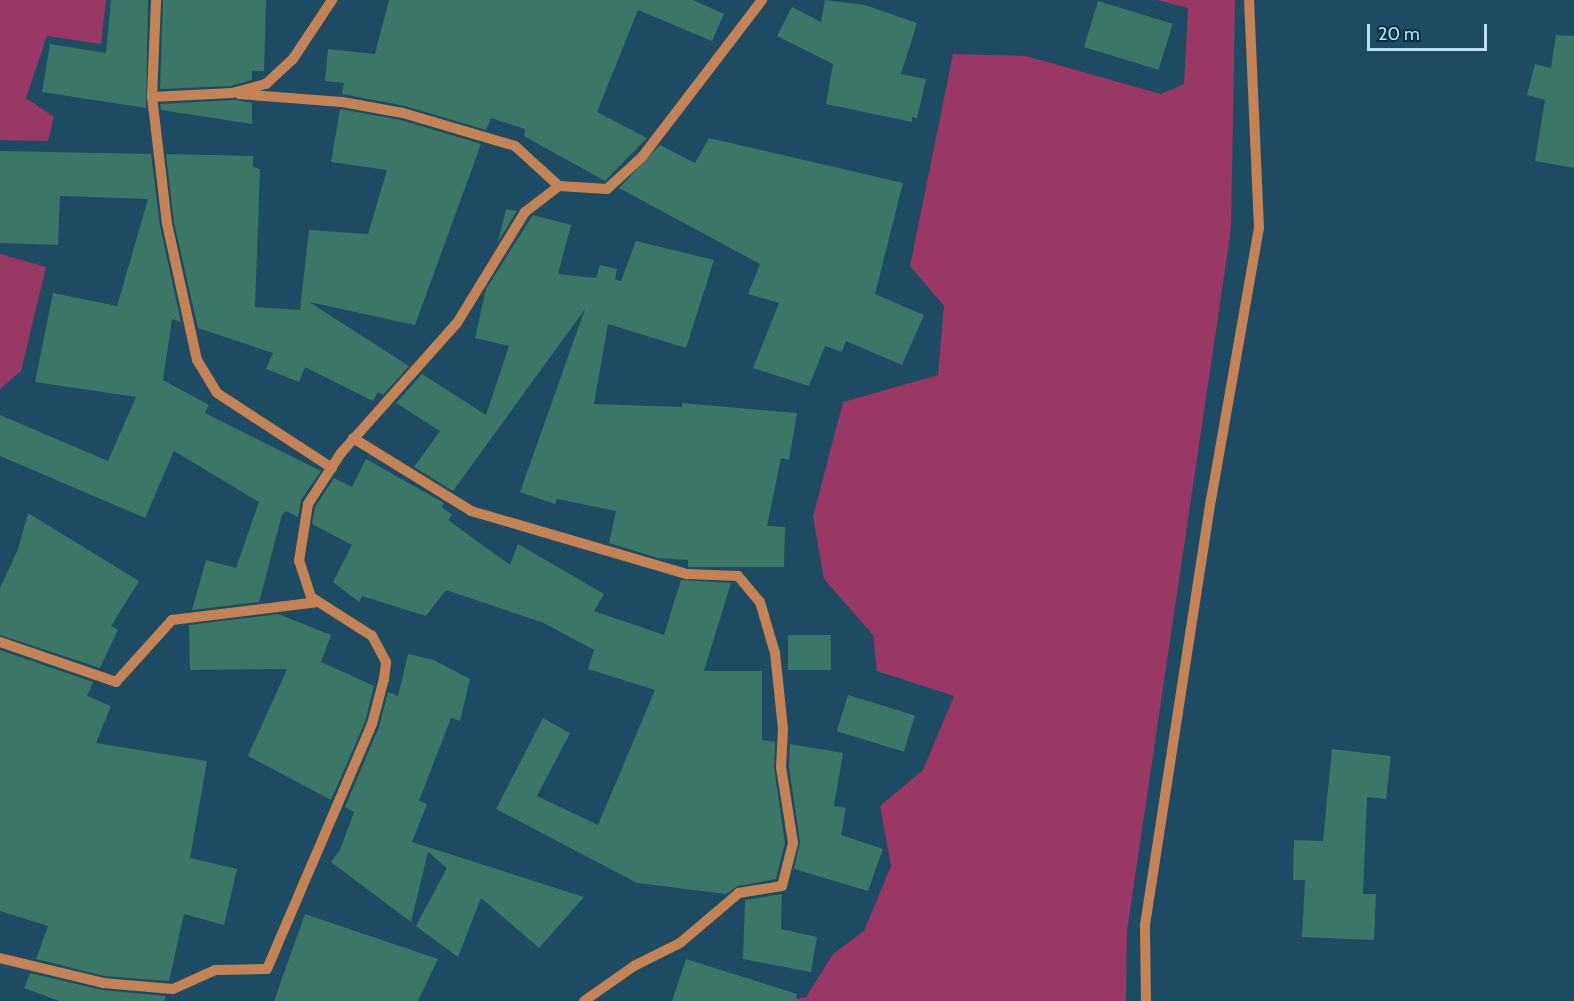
<!DOCTYPE html>
<html>
<head>
<meta charset="utf-8">
<style>
	body { margin:0 }
	#map { position:relative; width:1574px; height:1001px; overflow:hidden; background:#1d4b63; font-family:Cabin,sans-serif }
	div>[style] { position:absolute }
	.green>* { inset:0; background:#993765 }
	.building>* { inset:0; background:#3b7666; transform-origin:0 0 }
	.minor>* { height:10px; margin:-5px; padding:0 5px; transform-origin:5px; border-radius:5px; background:#c58254 }
	span { translate:-50% -50%; white-space:nowrap; text-align:center; line-height:1.15; -webkit-text-stroke:4.5px #093042; paint-order:stroke }
	.scale { position:absolute; left:1367px; top:24px; width:120px; height:27px; box-sizing:border-box; border:3px solid #b9e1f9; border-top:0; padding-left:8px; font-size:18px; line-height:21px; white-space:nowrap; color:#b9e1f9; -webkit-text-stroke:4px #093042; paint-order:stroke }
</style>
</head>
<body>
<div id="map">
	<div class="green">
		<i style="clip-path:polygon(0 0,106px 0,101px 44px,47px 36px,26px 98px,54px 117px,48px 141px,0 140px)"></i>
		<i style="clip-path:polygon(1157px 0,1235px 0,1231px 229px,1127px 931px,1126px 1001px,786px 1001px,806px 997px,833px 954px,864px 931px,891px 866px,880px 806px,923px 770px,954px 696px,877px 671px,873px 635px,824px 579px,813px 517px,843px 402px,938px 375px,944px 306px,910px 266px,953px 54px,1026px 56px,1161px 94px,1184px 84px,1188px 8px)"></i>
		<i style="clip-path:polygon(0 254px,46px 267px,21px 371px,0 389px)"></i>
	</div>
	<div class="building">
		<i style="clip-path:polygon(111px 0,148px 0,146px 108px,42px 92px,50px 44px,106px 53px)"></i>
		<i style="clip-path:polygon(163px 0,266px 0,264px 71px,252px 71px,252px 80px,231px 86px,160px 89px)"></i>
		<i style="clip-path:polygon(389px 0,693px 0,724px 14px,712px 41px,638px 10px,597px 112px,647px 138px,605px 181px,524px 136px,525px 129px,491px 118px,486px 130px,405px 106px,342px 94px,344px 83px,325px 81px,328px 49px,375px 54px)"></i>
		<i style="clip-path:polygon(825px 0,865px 5px,917px 23px,901px 74px,926px 79px,917px 118px,912px 117px,912px 122px,826px 104px,833px 64px,777px 36px,792px 7px,821px 22px)"></i>
		<i style="left:1098px;top:1px;width:78px;height:48px;rotate:17deg"></i>
		<i style="clip-path:polygon(1556px 35px,1574px 36px,1574px 168px,1535px 161px,1545px 100px,1527px 95px,1535px 64px,1551px 68px)"></i>
		<i style="clip-path:polygon(235px 100px,252px 103px,252px 124px,161px 110px,160px 104px)"></i>
		<i style="clip-path:polygon(340px 109px,401px 120px,481px 144px,415px 325px,309px 302px,409px 366px,383px 395px,378px 392px,373px 401px,305px 367px,299px 382px,266px 369px,273px 353px,198px 328px,174px 223px,166px 154px,253px 156px,253px 167px,260px 169px,255px 307px,300px 310px,309px 230px,368px 234px,387px 170px,331px 162px)"></i>
		<i style="clip-path:polygon(709px 138px,903px 183px,875px 294px,924px 315px,902px 365px,846px 341px,842px 352px,825px 346px,809px 386px,753px 368px,779px 303px,748px 294px,760px 264px,619px 188px,660px 145px,695px 163px)"></i>
		<i style="clip-path:polygon(0 151px,151px 154px,160px 226px,181px 322px,172px 319px,163px 380px,209px 405px,205px 413px,321px 471px,301px 500px,298px 517px,286px 511px,282px 515px,259px 602px,192px 610px,206px 560px,236px 568px,259px 502px,174px 451px,145px 518px,0 456px,0 415px,108px 461px,136px 397px,35px 382px,53px 293px,117px 306px,148px 199px,60px 196px,58px 245px,0 243px)"></i>
		<i style="clip-path:polygon(506px 209px,517px 211px,498px 242px)"></i>
		<i style="clip-path:polygon(533px 215px,571px 225px,558px 274px,596px 278px,600px 265px,617px 269px,615px 280px,621px 281px,636px 241px,714px 260px,686px 348px,608px 324px,594px 404px,682px 407px,682px 403px,797px 413px,789px 460px,781px 458px,767px 526px,785px 527px,784px 567px,688px 567px,688px 560px,658px 558px,609px 543px,616px 511px,557px 499px,555px 504px,520px 492px,585px 309px,453px 491px,414px 467px,440px 431px,396px 403px,422px 374px,486px 415px,509px 346px,475px 338px,486px 289px)"></i>
		<i style="clip-path:polygon(366px 459px,444px 503px,442px 507px,452px 515px,448px 520px,510px 565px,518px 544px,604px 594px,594px 611px,664px 635px,681px 580px,731px 583px,704px 671px,762px 671px,762px 740px,775px 742px,774px 768px,785px 843px,776px 879px,738px 886px,726px 894px,637px 883px,496px 809px,543px 718px,570px 733px,537px 796px,598px 825px,655px 690px,588px 669px,594px 650px,544px 623px,446px 590px,426px 616px,362px 596px,359px 602px,333px 582px,352px 545px,312px 524px,315px 507px,334px 478px,352px 487px)"></i>
		<i style="clip-path:polygon(28px 513px,139px 581px,111px 626px,118px 630px,100px 668px,0 635px,0 588px,18px 549px)"></i>
		<i style="clip-path:polygon(278px 614px,331px 635px,321px 662px,374px 686px,365px 722px,331px 800px,248px 756px,287px 669px,190px 670px,189px 625px)"></i>
		<i style="left:788px;top:635px;width:43px;height:35px"></i>
		<i style="clip-path:polygon(0 650px,93px 682px,87px 696px,111px 706px,96px 743px,207px 761px,190px 858px,237px 869px,224px 925px,184px 914px,169px 981px,104px 976px,36px 959px,48px 926px,0 911px)"></i>
		<i style="clip-path:polygon(408px 654px,434px 660px,470px 679px,460px 721px,451px 718px,419px 801px,427px 804px,412px 842px,584px 897px,539px 948px,481px 898px,458px 957px,416px 926px,447px 868px,428px 852px,411px 922px,331px 862px,340px 850px,354px 812px,345px 807px,379px 727px,388px 692px,398px 696px)"></i>
		<i style="left:848px;top:695px;width:70px;height:38px;rotate:17deg"></i>
		<i style="clip-path:polygon(790px 744px,843px 753px,834px 806px,846px 808px,841px 835px,883px 849px,868px 891px,794px 869px,800px 842px,789px 767px)"></i>
		<i style="clip-path:polygon(1332px 749px,1391px 756px,1386px 799px,1367px 797px,1363px 894px,1376px 894px,1374px 940px,1302px 937px,1305px 880px,1293px 880px,1294px 840px,1323px 841px)"></i>
		<i style="clip-path:polygon(782px 894px,781px 929px,817px 937px,811px 972px,743px 959px,745px 900px)"></i>
		<i style="clip-path:polygon(305px 914px,438px 959px,418px 1001px,274px 1001px)"></i>
		<i style="clip-path:polygon(686px 959px,797px 994px,796px 1001px,672px 1001px)"></i>
		<i style="clip-path:polygon(30px 973px,102px 990px,166px 996px,164px 1001px,59px 1001px,24px 988px)"></i>
	</div>
	<div class="minor">
		<i style="left:239px;top:94px;width:103px;rotate:4.4deg"></i>
		<i style="left:342px;top:102px;width:62px;rotate:10.2deg"></i>
		<i style="left:403px;top:113px;width:117px;rotate:16.4deg"></i>
		<i style="left:515px;top:146px;width:59px;rotate:42.3deg"></i>
		<i style="left:152px;top:97px;width:97px;rotate:-87.6deg"></i>
		<i style="left:353px;top:438px;width:139px;rotate:31.7deg"></i>
		<i style="left:471px;top:511px;width:225px;rotate:16.3deg"></i>
		<i style="left:687px;top:574px;width:51px;rotate:2.2deg"></i>
		<i style="left:738px;top:576px;width:34px;rotate:50deg"></i>
		<i style="left:760px;top:602px;width:53px;rotate:73.6deg"></i>
		<i style="left:775px;top:653px;width:76px;rotate:84deg"></i>
		<i style="left:783px;top:729px;width:38px;rotate:93deg"></i>
		<i style="left:781px;top:767px;width:77px;rotate:81deg"></i>
		<i style="left:793px;top:843px;width:44px;rotate:104.3deg"></i>
		<i style="left:782px;top:886px;width:44px;rotate:170.8deg"></i>
		<i style="left:739px;top:893px;width:77px;rotate:139.7deg"></i>
		<i style="left:680px;top:943px;width:51px;rotate:153.4deg"></i>
		<i style="left:634px;top:966px;width:61px;rotate:145deg"></i>
		<i style="left:332px;top:468px;width:137px;rotate:-146.9deg"></i>
		<i style="left:217px;top:393px;width:39px;rotate:-121deg"></i>
		<i style="left:197px;top:360px;width:139px;rotate:-102.4deg"></i>
		<i style="left:167px;top:224px;width:128px;rotate:-96.7deg"></i>
		<i style="left:152px;top:97px;width:80px;rotate:-2.9deg"></i>
		<i style="left:232px;top:93px;width:35px;rotate:-15deg"></i>
		<i style="left:266px;top:84px;width:37px;rotate:-43deg"></i>
		<i style="left:293px;top:59px;width:71px;rotate:-56.5deg"></i>
		<i style="left:0;top:642px;width:123px;rotate:19deg"></i>
		<i style="left:116px;top:682px;width:84px;rotate:-47.9deg"></i>
		<i style="left:172px;top:620px;width:147px;rotate:-7deg"></i>
		<i style="left:0;top:958px;width:106px;rotate:13.6deg"></i>
		<i style="left:103px;top:983px;width:70px;rotate:4.9deg"></i>
		<i style="left:173px;top:989px;width:46px;rotate:-24.3deg"></i>
		<i style="left:215px;top:970px;width:52px;rotate:-1.1deg"></i>
		<i style="left:267px;top:969px;width:267px;rotate:-66.8deg"></i>
		<i style="left:372px;top:724px;width:47px;rotate:-75.1deg"></i>
		<i style="left:384px;top:679px;width:17px;rotate:-83deg"></i>
		<i style="left:386px;top:662px;width:30px;rotate:-118deg"></i>
		<i style="left:372px;top:636px;width:72px;rotate:-147.4deg"></i>
		<i style="left:311px;top:597px;width:38px;rotate:-108deg"></i>
		<i style="left:299px;top:561px;width:58px;rotate:-81deg"></i>
		<i style="left:308px;top:504px;width:61px;rotate:-57.1deg"></i>
		<i style="left:341px;top:453px;width:174px;rotate:-48.3deg"></i>
		<i style="left:457px;top:323px;width:130px;rotate:-58.5deg"></i>
		<i style="left:525px;top:212px;width:43px;rotate:-37.4deg"></i>
		<i style="left:559px;top:186px;width:48px;rotate:3.6deg"></i>
		<i style="left:607px;top:189px;width:47px;rotate:-42.4deg"></i>
		<i style="left:642px;top:157px;width:198px;rotate:-52.6deg"></i>
		<i style="left:1146px;top:1001px;width:76px;rotate:-90.8deg"></i>
		<i style="left:1145px;top:925px;width:430px;rotate:-81.2deg"></i>
		<i style="left:1211px;top:500px;width:276px;rotate:-80deg"></i>
		<i style="left:1259px;top:228px;width:228px;rotate:-92.5deg"></i>
	</div>
	<div class="scale">20 m</div>
</div>
</body>
</html>
